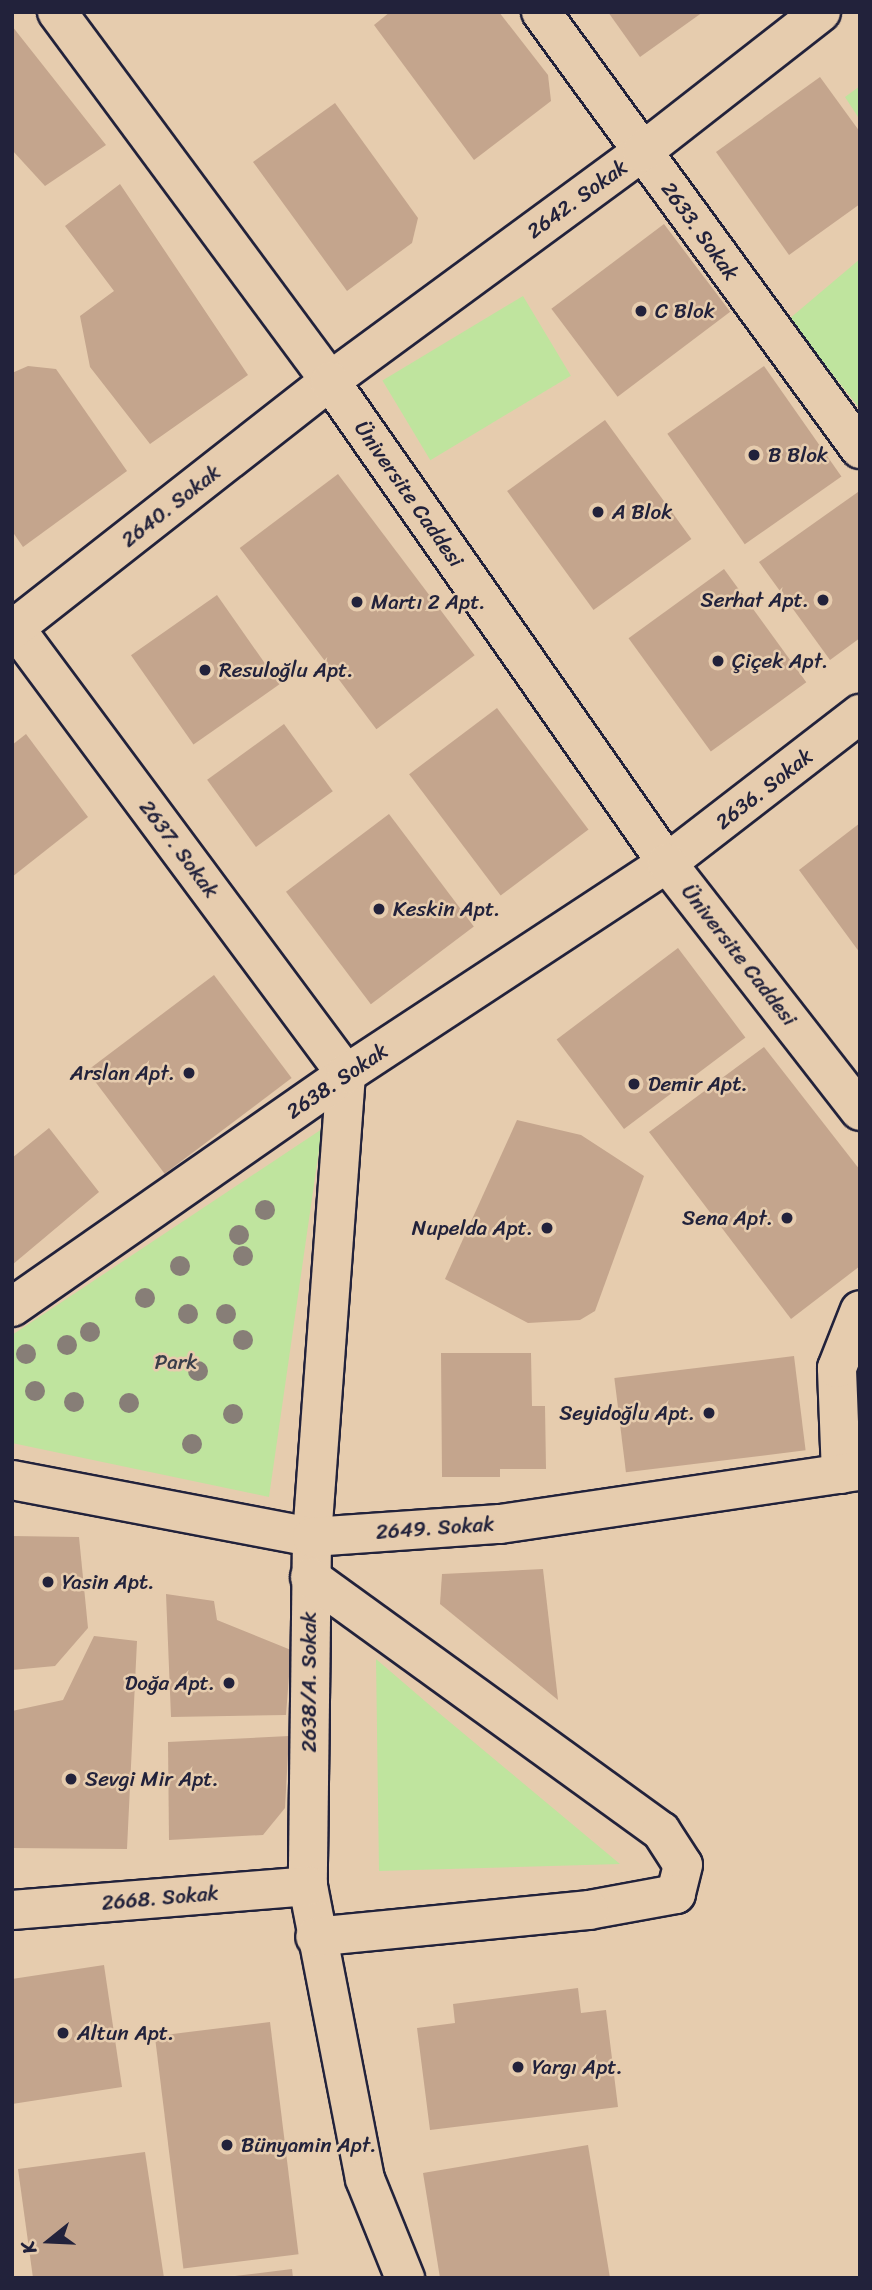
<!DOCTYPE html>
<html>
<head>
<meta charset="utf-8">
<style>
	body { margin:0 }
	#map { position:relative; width:872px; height:2290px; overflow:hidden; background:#e6ccae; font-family:Sriracha,sans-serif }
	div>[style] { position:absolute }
	.green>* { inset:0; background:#bfe49e; transform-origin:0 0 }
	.building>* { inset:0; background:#c4a58d; transform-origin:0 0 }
	.roads { filter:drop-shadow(2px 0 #22223b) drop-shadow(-2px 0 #22223b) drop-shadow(0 2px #22223b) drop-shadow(0 -2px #22223b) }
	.street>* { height:38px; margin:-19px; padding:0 19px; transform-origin:19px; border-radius:19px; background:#e6ccae }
	.secondary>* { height:38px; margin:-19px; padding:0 19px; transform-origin:19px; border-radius:19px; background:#e6ccae }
	.trees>* { width:20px; height:20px; margin:-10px; border-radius:50%; background:#877e77 }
	.dots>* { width:19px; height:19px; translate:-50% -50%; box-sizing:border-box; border:4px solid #e6ccae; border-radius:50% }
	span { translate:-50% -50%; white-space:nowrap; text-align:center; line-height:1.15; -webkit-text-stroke:5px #e6ccae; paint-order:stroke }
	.street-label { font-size:21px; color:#22223b }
	.poi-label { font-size:21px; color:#22223b }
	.left { translate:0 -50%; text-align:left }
	.right { translate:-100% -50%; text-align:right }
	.park-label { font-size:21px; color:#3a3f4a }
	.frame { position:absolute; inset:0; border:14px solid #22223b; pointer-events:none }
	.north { position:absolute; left:14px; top:2206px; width:70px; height:70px; -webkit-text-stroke:5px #e6ccae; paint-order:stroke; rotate:252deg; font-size:19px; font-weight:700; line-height:28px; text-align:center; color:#22223b }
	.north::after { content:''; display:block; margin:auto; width:24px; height:32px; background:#22223b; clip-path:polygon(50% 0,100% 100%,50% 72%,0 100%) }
</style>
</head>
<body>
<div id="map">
	<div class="green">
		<i style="clip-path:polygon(860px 86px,860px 120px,845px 97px)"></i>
		<i style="clip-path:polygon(860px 259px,860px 409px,789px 319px)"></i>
		<i style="left:523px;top:296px;width:93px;height:164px;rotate:59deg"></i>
		<i style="clip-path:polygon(322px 1129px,269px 1497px,12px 1443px,12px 1335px)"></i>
		<i style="clip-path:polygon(376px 1659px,433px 1708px,620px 1864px,379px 1871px)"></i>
	</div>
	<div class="building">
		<i style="clip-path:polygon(390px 12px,499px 12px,548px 75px,551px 101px,474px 160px,374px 25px)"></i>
		<i style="clip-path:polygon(608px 12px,703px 12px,640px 57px)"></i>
		<i style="clip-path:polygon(12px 26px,106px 145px,45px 186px,12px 150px)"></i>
		<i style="clip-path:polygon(820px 77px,860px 132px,860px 204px,789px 255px,716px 152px)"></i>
		<i style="clip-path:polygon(335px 103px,418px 218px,412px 243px,347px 291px,253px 162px)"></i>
		<i style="clip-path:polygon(120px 184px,248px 375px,150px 444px,90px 367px,80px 316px,114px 291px,65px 226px)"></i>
		<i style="left:664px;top:224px;width:110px;height:141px;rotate:53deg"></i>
		<i style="clip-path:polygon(28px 366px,56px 369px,127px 471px,23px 547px,12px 531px,12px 373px)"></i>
		<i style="left:764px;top:366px;width:135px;height:118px;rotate:55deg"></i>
		<i style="left:605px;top:420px;width:147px;height:121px;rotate:54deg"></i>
		<i style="left:338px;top:474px;width:227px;height:123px;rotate:53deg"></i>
		<i style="clip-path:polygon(858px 492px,860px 638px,830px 660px,759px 562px)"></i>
		<i style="left:724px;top:569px;width:140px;height:118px;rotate:54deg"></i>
		<i style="left:217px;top:595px;width:109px;height:105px;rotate:55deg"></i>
		<i style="left:497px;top:708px;width:152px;height:110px;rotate:53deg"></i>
		<i style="left:284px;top:724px;width:83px;height:95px;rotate:54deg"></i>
		<i style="clip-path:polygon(26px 734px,88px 817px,12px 877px,12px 745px)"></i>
		<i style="left:389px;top:814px;width:141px;height:129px;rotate:53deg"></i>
		<i style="clip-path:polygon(860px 823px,860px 953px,799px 870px)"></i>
		<i style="left:678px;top:948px;width:112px;height:152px;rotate:53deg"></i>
		<i style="left:214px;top:975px;width:129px;height:159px;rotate:53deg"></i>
		<i style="clip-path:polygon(764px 1047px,860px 1170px,860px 1266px,791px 1319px,649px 1132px)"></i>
		<i style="clip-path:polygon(517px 1120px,581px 1135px,644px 1176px,595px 1311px,580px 1320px,528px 1323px,445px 1279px)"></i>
		<i style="clip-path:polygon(49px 1128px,99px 1192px,12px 1265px,12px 1158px)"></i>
		<i style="clip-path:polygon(441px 1353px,531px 1353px,532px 1406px,545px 1406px,546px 1469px,500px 1469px,500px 1477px,442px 1477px)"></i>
		<i style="left:794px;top:1356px;width:95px;height:181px;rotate:83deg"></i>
		<i style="clip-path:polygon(12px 1536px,79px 1537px,88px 1628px,55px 1666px,12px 1670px)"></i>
		<i style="clip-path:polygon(543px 1569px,558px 1700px,440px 1604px,442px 1574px)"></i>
		<i style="clip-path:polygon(166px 1594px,214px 1601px,217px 1620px,291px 1650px,286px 1715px,171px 1717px)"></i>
		<i style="clip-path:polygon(94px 1636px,137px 1641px,127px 1849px,12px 1848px,12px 1711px,63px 1700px)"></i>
		<i style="clip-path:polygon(289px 1736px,285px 1808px,263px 1835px,169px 1840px,168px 1742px)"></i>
		<i style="clip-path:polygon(104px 1965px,122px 2087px,12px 2104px,12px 1979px)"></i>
		<i style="clip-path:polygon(578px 1988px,581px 2013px,606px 2010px,618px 2107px,430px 2130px,417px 2028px,455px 2023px,453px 2004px)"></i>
		<i style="left:270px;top:2022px;width:234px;height:116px;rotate:83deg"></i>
		<i style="clip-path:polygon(588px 2145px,610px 2278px,440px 2278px,423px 2173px)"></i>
		<i style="clip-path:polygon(145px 2152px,164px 2278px,33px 2278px,18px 2169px)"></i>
		<i style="clip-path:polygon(292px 2269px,293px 2278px,235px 2278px,235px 2276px)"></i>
	</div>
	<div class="roads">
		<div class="street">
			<i style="left:541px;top:12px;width:541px;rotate:53.87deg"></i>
			<i style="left:12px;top:624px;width:560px;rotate:53.42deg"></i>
			<i style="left:346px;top:1074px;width:464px;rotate:94.2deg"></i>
			<i style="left:312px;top:1537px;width:349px;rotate:90.7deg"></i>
			<i style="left:308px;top:1886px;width:298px;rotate:79deg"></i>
			<i style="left:365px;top:2179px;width:107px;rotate:68deg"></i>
			<i style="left:12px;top:630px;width:404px;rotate:-38.1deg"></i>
			<i style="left:330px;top:381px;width:387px;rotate:-36.3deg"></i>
			<i style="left:642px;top:152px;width:227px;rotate:-38deg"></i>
			<i style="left:12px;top:1307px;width:407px;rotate:-34.9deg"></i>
			<i style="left:346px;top:1074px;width:384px;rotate:-33.3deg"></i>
			<i style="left:667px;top:863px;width:244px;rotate:-37.7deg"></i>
			<i style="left:841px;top:1474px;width:106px;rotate:-92.2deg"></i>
			<i style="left:837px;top:1368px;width:62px;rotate:-68.4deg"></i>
			<i style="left:12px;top:1480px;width:305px;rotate:10.8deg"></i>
			<i style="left:312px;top:1537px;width:188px;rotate:-4deg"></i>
			<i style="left:500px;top:1524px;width:364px;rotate:-8.4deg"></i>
			<i style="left:310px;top:1577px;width:433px;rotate:35.9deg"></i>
			<i style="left:661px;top:1831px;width:40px;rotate:57.1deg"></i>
			<i style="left:683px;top:1865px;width:30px;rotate:104deg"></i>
			<i style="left:676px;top:1894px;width:88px;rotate:169.6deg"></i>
			<i style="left:589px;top:1910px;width:275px;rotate:174.4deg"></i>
			<i style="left:12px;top:1910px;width:297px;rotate:-4.6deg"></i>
		</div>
		<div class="secondary">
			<i style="left:57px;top:12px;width:459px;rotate:53.5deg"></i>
			<i style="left:330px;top:381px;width:588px;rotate:55.04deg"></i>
			<i style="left:667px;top:863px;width:314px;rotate:52.1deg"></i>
		</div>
	</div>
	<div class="trees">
		<i style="left:265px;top:1210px"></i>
		<i style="left:239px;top:1235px"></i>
		<i style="left:243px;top:1256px"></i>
		<i style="left:180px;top:1266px"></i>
		<i style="left:145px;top:1298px"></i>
		<i style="left:188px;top:1314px"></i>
		<i style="left:226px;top:1314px"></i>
		<i style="left:90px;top:1332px"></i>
		<i style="left:243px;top:1340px"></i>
		<i style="left:67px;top:1345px"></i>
		<i style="left:26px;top:1354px"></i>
		<i style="left:198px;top:1371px"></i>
		<i style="left:35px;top:1391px"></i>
		<i style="left:74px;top:1402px"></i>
		<i style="left:129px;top:1403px"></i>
		<i style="left:233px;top:1414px"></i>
		<i style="left:192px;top:1444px"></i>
	</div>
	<div class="dots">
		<i style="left:641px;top:311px;background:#22223b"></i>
		<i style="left:754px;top:455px;background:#22223b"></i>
		<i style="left:598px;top:512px;background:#22223b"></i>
		<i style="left:823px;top:600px;background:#22223b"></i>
		<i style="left:357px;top:602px;background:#22223b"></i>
		<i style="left:718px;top:661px;background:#22223b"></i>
		<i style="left:205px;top:670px;background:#22223b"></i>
		<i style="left:379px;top:909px;background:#22223b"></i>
		<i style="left:189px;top:1073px;background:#22223b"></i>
		<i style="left:634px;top:1084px;background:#22223b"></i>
		<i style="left:787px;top:1218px;background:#22223b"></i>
		<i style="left:547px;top:1228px;background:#22223b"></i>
		<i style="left:709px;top:1413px;background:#22223b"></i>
		<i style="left:48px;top:1582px;background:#22223b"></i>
		<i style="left:229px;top:1683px;background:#22223b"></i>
		<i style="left:71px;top:1779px;background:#22223b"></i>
		<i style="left:63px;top:2033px;background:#22223b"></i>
		<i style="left:518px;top:2067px;background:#22223b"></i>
		<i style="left:227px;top:2145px;background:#22223b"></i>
	</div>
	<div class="street-label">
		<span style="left:577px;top:199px;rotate:-36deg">2642. Sokak</span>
		<span style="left:700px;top:231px;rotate:54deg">2633. Sokak</span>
		<span style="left:409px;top:494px;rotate:55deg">Üniversite Caddesi</span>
		<span style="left:171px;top:506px;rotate:-38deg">2640. Sokak</span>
		<span style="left:764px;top:789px;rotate:-38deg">2636. Sokak</span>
		<span style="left:179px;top:849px;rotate:53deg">2637. Sokak</span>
		<span style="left:739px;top:955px;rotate:52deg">Üniversite Caddesi</span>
		<span style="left:337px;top:1081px;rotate:-34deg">2638. Sokak</span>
		<span style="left:435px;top:1528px;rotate:-4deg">2649. Sokak</span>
		<span style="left:309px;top:1682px;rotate:-90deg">2638/A. Sokak</span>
		<span style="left:160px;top:1898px;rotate:-5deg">2668. Sokak</span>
	</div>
	<div class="poi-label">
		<span class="left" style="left:655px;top:311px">C Blok</span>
		<span class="left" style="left:768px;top:455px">B Blok</span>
		<span class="left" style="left:612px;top:512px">A Blok</span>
		<span class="right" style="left:809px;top:600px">Serhat Apt.</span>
		<span class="left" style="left:371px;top:602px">Martı 2 Apt.</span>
		<span class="left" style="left:732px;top:661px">Çiçek Apt.</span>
		<span class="left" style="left:219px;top:670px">Resuloğlu Apt.</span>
		<span class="left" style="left:393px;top:909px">Keskin Apt.</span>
		<span class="right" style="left:175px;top:1073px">Arslan Apt.</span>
		<span class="left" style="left:648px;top:1084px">Demir Apt.</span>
		<span class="right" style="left:773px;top:1218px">Sena Apt.</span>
		<span class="right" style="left:533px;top:1228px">Nupelda Apt.</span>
		<span class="right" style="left:695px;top:1413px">Seyidoğlu Apt.</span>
		<span class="left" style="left:62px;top:1582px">Yasin Apt.</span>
		<span class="right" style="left:215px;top:1683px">Doğa Apt.</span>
		<span class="left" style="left:85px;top:1779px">Sevgi Mir Apt.</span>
		<span class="left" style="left:77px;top:2033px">Altun Apt.</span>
		<span class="left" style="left:532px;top:2067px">Yargı Apt.</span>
		<span class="left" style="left:241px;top:2145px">Bünyamin Apt.</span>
	</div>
	<div class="park-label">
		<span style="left:176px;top:1362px">Park</span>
	</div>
	<div class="frame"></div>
	<div class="north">K</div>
</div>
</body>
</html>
